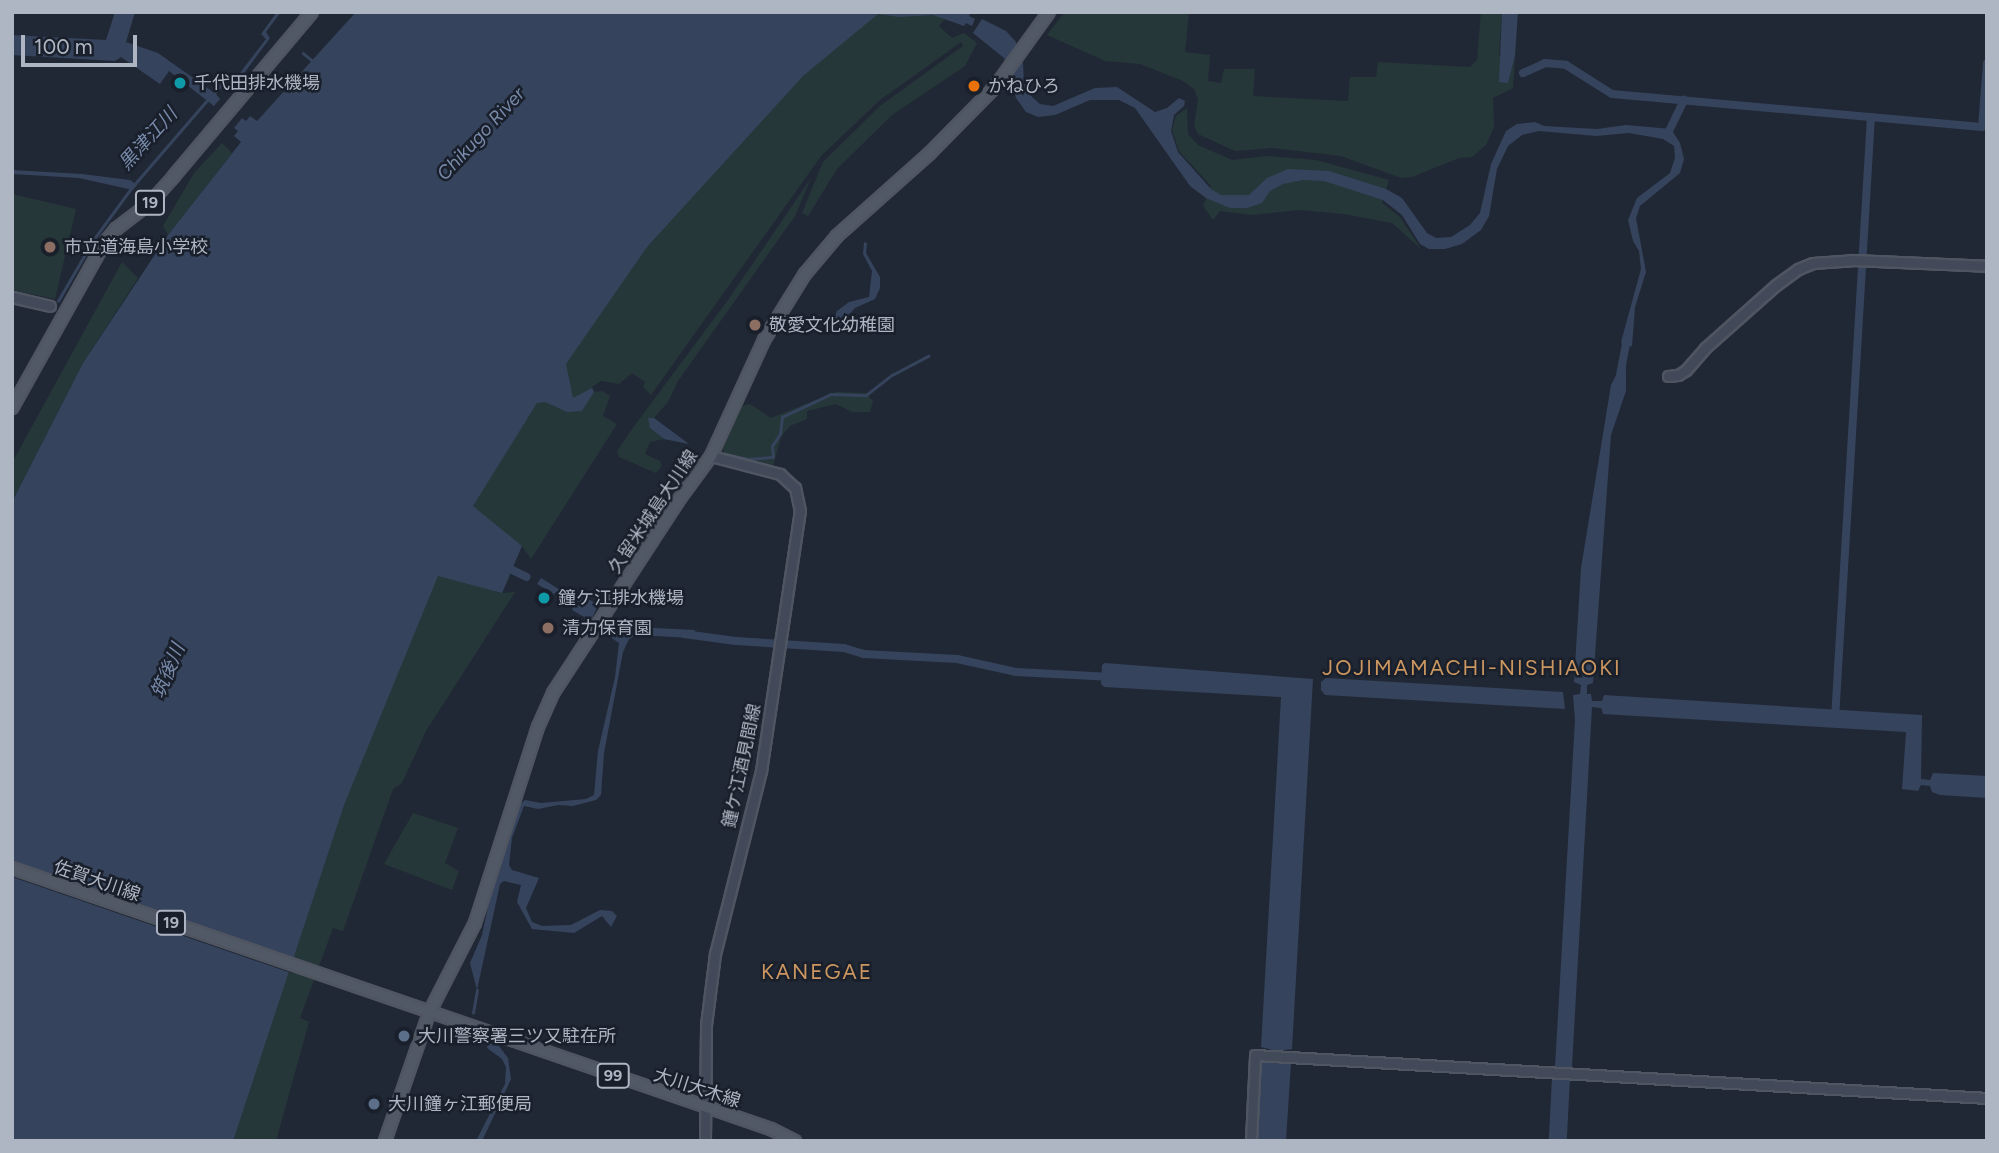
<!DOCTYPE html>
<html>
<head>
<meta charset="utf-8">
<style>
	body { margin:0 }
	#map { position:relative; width:1999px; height:1153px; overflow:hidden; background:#212835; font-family:Figtree,"Noto Sans JP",sans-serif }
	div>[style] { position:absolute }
	.green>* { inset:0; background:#263739 }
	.water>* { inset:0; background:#35435c; transform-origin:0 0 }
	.pier>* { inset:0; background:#212835; transform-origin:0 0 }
	.stream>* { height:2.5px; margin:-1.25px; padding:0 1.25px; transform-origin:1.25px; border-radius:1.25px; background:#35435c }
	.canal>* { height:8px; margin:-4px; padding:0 4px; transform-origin:4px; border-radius:4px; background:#35435c }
	.roads { filter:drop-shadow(2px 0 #4f5561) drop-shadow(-2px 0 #4f5561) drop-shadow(0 2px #4f5561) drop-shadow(0 -2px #4f5561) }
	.secondary>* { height:9px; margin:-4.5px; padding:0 4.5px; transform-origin:4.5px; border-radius:4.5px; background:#424959 }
	.primary>* { height:10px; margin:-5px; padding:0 5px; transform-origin:5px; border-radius:5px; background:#525966 }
	.dots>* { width:19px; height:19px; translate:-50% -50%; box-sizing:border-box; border:4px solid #1a202b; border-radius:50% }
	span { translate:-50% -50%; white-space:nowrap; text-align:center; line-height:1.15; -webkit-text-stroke:5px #1a202b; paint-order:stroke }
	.shield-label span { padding:2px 5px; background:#1a202b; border:2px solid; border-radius:5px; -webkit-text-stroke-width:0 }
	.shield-label { font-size:16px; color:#aeb5c3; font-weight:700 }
	.poi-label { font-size:18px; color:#aeb5c3 }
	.left { translate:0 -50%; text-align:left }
	.street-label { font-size:18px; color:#aeb5c3 }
	.water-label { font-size:19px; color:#788aaa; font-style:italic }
	.quarter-label { font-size:21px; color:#cc9660; letter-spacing:2px }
	.frame { position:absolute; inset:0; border:14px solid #aeb5c3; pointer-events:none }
	.scale { position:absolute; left:21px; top:35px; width:116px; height:32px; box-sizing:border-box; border:4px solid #aeb5c3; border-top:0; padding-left:9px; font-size:21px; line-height:24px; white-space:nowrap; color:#aeb5c3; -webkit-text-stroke:5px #1a202b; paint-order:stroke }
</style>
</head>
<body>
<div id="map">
	<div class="green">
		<i style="clip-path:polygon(834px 12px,935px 12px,945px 19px,939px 26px,952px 38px,964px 33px,977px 43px,965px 66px,892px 115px,837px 169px,808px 216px,802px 213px,823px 162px,880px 106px,963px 46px,961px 42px,880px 100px,821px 156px,651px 395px,643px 387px,645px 382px,632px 373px,619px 384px,601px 381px,592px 387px,594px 392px,602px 391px,610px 396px,603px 416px,617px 424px,531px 559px,522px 546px,458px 521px,608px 257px)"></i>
		<i style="clip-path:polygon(1065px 12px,1189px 12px,1185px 52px,1210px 55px,1208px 81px,1221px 83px,1224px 69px,1255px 69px,1253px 96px,1348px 101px,1350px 77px,1376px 77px,1378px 62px,1470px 67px,1477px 60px,1481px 12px,1502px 12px,1499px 54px,1508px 83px,1515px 56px,1513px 88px,1493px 98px,1494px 127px,1486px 145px,1472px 157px,1459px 158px,1412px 177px,1401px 178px,1341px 156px,1273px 148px,1235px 151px,1198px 134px,1194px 126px,1198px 100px,1194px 89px,1183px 81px,1140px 64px,1105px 61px,1047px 35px)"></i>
		<i style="clip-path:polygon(1187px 108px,1188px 134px,1198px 145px,1232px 160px,1267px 156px,1316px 160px,1389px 180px,1382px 203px,1400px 217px,1421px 249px,1392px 223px,1344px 214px,1299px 210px,1252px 215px,1220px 211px,1213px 220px,1203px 206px,1211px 186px,1179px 151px,1172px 130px,1176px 116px)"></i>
		<i style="clip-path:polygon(222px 143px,232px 153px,168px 235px,163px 226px,194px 173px)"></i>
		<i style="clip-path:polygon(811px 178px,795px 216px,678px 381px,668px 402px,654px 418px,649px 418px,650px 428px,664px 439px,650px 442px,645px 454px,660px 461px,662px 466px,656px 473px,619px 457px,617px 451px,635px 425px,728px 300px)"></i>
		<i style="clip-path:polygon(12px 194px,76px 209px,55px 299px,12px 290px)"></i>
		<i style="clip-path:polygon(122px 262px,138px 278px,83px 363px,12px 502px,12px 463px)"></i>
		<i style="clip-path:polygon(836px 392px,866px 393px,873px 401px,870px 412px,852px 412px,836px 404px,807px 411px,807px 419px,790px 426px,781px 437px,773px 466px,726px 456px,723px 449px,742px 406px,750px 404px,771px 418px)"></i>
		<i style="clip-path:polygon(420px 552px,491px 583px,509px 578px,502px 593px,515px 592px,426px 731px,402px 783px,393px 789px,343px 931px,333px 928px,300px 1018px,309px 1022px,276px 1141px,196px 1141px)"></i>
		<i style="clip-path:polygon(413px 813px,458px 828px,445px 863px,459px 871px,452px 890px,384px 864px)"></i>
	</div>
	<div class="water">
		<i style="clip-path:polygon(115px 12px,135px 12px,126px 42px,158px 53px,213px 92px,228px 74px,236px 78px,266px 39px,261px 34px,277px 12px,281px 12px,266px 32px,270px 38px,236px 84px,229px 79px,216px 94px,220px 99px,214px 106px,169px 71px,160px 84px,121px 57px,115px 61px,12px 55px,12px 35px,106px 40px)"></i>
		<i style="clip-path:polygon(356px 12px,971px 12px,969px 16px,975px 19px,972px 26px,966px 23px,964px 26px,933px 15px,899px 17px,878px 14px,803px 76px,647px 247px,566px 364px,573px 398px,592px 388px,594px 392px,582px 411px,567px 412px,545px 402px,537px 403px,473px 506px,522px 546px,502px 593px,438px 576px,344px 805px,233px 1141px,12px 1141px,12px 502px,83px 363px,168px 235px,241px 142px,234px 136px,238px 131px,234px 128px,242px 118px,246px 121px,250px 116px,257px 121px)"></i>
		<i style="clip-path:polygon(1502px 12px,1518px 12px,1515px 56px,1508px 83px,1499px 82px)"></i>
		<i style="clip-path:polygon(982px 19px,1006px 31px,1016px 42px,1023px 63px,1024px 82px,1032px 97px,1040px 104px,1053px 106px,1095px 88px,1117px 87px,1155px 112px,1167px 108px,1179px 98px,1185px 101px,1184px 106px,1174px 115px,1171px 131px,1178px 152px,1211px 189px,1221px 195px,1249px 195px,1267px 178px,1288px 169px,1329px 171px,1386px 189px,1402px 198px,1427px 233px,1436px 238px,1451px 237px,1470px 225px,1480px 213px,1491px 164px,1506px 131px,1517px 124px,1535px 122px,1544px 126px,1597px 129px,1626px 125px,1671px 129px,1680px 143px,1684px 159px,1680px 173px,1640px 206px,1636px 218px,1646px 272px,1635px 307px,1632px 346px,1624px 348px,1621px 342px,1641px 269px,1639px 251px,1633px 241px,1628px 220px,1637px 198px,1670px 173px,1675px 158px,1674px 146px,1663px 139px,1629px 133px,1596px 136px,1539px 131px,1522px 135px,1508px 146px,1497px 169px,1489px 216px,1481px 230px,1462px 244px,1445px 249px,1429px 249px,1420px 244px,1402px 215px,1383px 200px,1324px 181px,1303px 180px,1283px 184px,1270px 191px,1262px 203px,1247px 208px,1230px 208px,1206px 198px,1190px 186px,1135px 108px,1119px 100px,1090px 100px,1055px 115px,1038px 117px,1026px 112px,1016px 98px,1004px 58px,973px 33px)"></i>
		<i style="clip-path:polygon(12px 170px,82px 174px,130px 180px,137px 185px,133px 190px,79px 178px,12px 174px)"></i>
		<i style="clip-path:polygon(864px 242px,867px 243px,866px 253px,880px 277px,880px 288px,875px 299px,855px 308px,840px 325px,831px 328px,837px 311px,849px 302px,869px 297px,872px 271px,863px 254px)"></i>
		<i style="clip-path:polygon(1622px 364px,1626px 365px,1626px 391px,1611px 435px,1593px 683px,1587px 685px,1587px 694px,1591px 694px,1592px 701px,1602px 701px,1604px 695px,1922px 715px,1921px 779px,1930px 780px,1933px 773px,1987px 776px,1987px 798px,1940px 795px,1932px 792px,1930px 786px,1921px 785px,1918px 791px,1902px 789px,1906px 732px,1603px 714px,1601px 708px,1592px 707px,1572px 1067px,1555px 1067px,1575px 720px,1573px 695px,1580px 694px,1581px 685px,1574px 682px,1581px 568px,1611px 385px)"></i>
		<i style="clip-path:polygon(648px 418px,654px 418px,689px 444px,664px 439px,650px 428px)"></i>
		<i style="clip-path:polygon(541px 578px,565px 593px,585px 597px,598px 605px,591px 621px,572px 610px,574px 606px,537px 584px)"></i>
		<i style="clip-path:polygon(616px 620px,634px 627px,695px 630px,692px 638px,637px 635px,629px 639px,623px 652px,604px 753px,601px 795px,596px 800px,573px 806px,558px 805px,538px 809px,524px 806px,512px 838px,509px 865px,512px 870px,539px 878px,526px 908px,532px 922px,542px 926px,571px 925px,600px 910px,612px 911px,617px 916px,611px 927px,602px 916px,574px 933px,532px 929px,517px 902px,521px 885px,504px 881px,500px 884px,477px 990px,470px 963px,482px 935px,491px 892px,517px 807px,525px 800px,541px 803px,586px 799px,594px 795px,598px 751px,615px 677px,619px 643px,607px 635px,606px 631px)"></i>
		<i style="clip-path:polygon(1105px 663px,1313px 679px,1292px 1049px,1280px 1051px,1279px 1061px,1291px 1063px,1286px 1141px,1257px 1141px,1260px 1062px,1271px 1060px,1272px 1050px,1261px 1047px,1281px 697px,1104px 687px,1101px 684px,1102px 665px)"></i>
		<i style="clip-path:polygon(1326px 678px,1563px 692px,1565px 709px,1325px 695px,1321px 690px,1321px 682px)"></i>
		<i style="clip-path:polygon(488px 1043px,499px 1046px,508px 1058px,511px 1079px,482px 1141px,476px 1141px,505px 1084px,506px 1067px,502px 1059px,487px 1048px)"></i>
		<i style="left:1552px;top:1078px;width:18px;height:63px;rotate:3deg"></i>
	</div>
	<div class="pier">
		<i style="left:12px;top:861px;width:302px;height:15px;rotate:19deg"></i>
	</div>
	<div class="stream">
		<i style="left:303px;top:53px;width:13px;rotate:39deg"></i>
		<i style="left:133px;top:186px;width:116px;rotate:-49.2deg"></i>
		<i style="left:58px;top:301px;width:72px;rotate:-59.9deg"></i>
		<i style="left:94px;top:239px;width:64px;rotate:-53.8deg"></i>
		<i style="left:725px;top:454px;width:25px;rotate:12deg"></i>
		<i style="left:749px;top:459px;width:24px;rotate:-5deg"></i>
		<i style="left:773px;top:457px;width:11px;rotate:-95deg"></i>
		<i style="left:772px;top:446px;width:14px;rotate:-56deg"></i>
		<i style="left:780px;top:434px;width:17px;rotate:-83deg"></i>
		<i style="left:782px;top:417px;width:54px;rotate:-25.1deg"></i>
		<i style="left:831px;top:394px;width:35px;rotate:2deg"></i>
		<i style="left:866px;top:395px;width:33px;rotate:-38deg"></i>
		<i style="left:892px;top:375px;width:41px;rotate:-27.8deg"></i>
		<i style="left:473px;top:1013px;width:23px;rotate:-80deg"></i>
	</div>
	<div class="canal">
		<i style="left:1523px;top:73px;width:24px;rotate:-24deg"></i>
		<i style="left:1545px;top:63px;width:21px;rotate:5deg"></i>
		<i style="left:1566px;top:65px;width:54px;rotate:32.2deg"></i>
		<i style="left:1612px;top:94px;width:371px;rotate:5.1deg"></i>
		<i style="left:1982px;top:127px;width:64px;rotate:-85.5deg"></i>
		<i style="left:1668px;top:133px;width:37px;rotate:-64deg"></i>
		<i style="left:1620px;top:375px;width:37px;rotate:-79deg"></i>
		<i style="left:504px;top:566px;width:25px;rotate:26deg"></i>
		<i style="left:684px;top:634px;width:52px;rotate:7.7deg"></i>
		<i style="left:736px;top:641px;width:108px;rotate:3.7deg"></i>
		<i style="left:844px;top:648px;width:21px;rotate:17deg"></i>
		<i style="left:864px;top:654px;width:93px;rotate:3.1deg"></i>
		<i style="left:957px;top:659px;width:60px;rotate:12.4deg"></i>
		<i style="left:1016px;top:672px;width:96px;rotate:3deg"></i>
		<i style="left:1835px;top:719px;width:603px;rotate:-86.58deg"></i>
	</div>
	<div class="roads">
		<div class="secondary">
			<i style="left:12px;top:297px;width:39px;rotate:13deg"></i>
			<i style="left:1668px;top:376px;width:10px;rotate:-6deg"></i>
			<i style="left:1678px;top:375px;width:9px;rotate:-32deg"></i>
			<i style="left:1686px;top:370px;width:29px;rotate:-49deg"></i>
			<i style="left:1705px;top:348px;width:95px;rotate:-41.6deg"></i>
			<i style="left:1776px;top:285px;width:27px;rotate:-36deg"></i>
			<i style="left:1798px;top:269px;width:16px;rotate:-22deg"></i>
			<i style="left:1813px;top:263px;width:39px;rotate:-4deg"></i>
			<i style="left:1852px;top:260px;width:135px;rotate:2.5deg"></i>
			<i style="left:705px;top:1141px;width:116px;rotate:-89.5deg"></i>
			<i style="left:706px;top:1025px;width:72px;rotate:-82.8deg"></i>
			<i style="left:715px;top:954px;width:189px;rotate:-75.9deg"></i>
			<i style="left:761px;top:771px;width:263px;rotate:-81.5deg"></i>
			<i style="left:800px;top:511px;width:24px;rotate:-102deg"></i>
			<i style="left:795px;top:488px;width:21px;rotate:-137deg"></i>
			<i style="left:780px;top:474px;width:71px;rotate:-165.4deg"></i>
			<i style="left:1251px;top:1141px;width:86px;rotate:-87.3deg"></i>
			<i style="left:1255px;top:1055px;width:733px;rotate:3.36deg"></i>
		</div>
		<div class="primary">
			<i style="left:12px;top:408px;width:187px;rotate:-60.8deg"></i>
			<i style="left:103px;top:245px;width:21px;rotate:-51deg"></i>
			<i style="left:116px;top:229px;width:43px;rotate:-37.4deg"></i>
			<i style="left:150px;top:203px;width:36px;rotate:-48deg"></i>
			<i style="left:174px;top:176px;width:214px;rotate:-49.9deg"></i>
			<i style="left:12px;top:868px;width:803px;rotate:18.98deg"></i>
			<i style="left:771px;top:1129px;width:27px;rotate:27deg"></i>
			<i style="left:385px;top:1141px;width:135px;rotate:-71deg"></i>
			<i style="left:429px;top:1013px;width:101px;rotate:-62.9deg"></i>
			<i style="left:475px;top:923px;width:206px;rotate:-72.2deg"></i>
			<i style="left:538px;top:727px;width:37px;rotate:-66deg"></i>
			<i style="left:553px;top:693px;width:229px;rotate:-56.9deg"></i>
			<i style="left:678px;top:501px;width:56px;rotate:-53.7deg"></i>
			<i style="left:711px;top:456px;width:128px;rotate:-65.4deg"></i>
			<i style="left:764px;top:340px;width:78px;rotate:-58.2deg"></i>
			<i style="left:805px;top:274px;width:50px;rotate:-49.9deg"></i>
			<i style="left:837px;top:236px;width:123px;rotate:-41.7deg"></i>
			<i style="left:929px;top:154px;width:94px;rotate:-45.4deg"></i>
			<i style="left:995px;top:87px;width:92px;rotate:-54.2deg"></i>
		</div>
	</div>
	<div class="dots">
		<i style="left:180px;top:83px;background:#0f9aa8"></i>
		<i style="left:974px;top:86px;background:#e8710a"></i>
		<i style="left:50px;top:247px;background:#8d6e63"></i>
		<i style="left:755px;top:325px;background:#8d6e63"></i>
		<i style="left:544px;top:598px;background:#0f9aa8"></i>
		<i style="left:548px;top:628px;background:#8d6e63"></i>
		<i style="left:404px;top:1036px;background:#5c6f8a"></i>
		<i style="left:374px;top:1104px;background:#5c6f8a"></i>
	</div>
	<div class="shield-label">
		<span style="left:150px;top:203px">19</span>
		<span style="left:171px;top:923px">19</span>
		<span style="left:613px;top:1076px">99</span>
	</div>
	<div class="poi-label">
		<span class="left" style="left:194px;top:83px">千代田排水機場</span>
		<span class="left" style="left:988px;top:86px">かねひろ</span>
		<span class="left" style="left:64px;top:247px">市立道海島小学校</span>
		<span class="left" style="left:769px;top:325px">敬愛文化幼稚園</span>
		<span class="left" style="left:558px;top:598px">鐘ケ江排水機場</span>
		<span class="left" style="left:562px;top:628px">清力保育園</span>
		<span class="left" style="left:418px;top:1036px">大川警察署三ツ又駐在所</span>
		<span class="left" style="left:388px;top:1104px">大川鐘ヶ江郵便局</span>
	</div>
	<div class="street-label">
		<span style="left:653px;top:512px;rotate:-56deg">久留米城島大川線</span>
		<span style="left:742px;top:766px;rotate:-78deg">鐘ケ江酒見間線</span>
		<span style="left:97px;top:881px;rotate:19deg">佐賀大川線</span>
		<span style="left:697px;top:1088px;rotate:18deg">大川大木線</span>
	</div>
	<div class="water-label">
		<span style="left:481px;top:134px;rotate:-47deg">Chikugo River</span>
		<span style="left:148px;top:139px;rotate:-48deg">黒津江川</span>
		<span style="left:168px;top:671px;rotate:-67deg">筑後川</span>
	</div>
	<div class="quarter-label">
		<span style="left:1472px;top:668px">JOJIMAMACHI-NISHIAOKI</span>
		<span style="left:817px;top:972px">KANEGAE</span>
	</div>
	<div class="frame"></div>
	<div class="scale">100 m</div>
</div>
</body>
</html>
